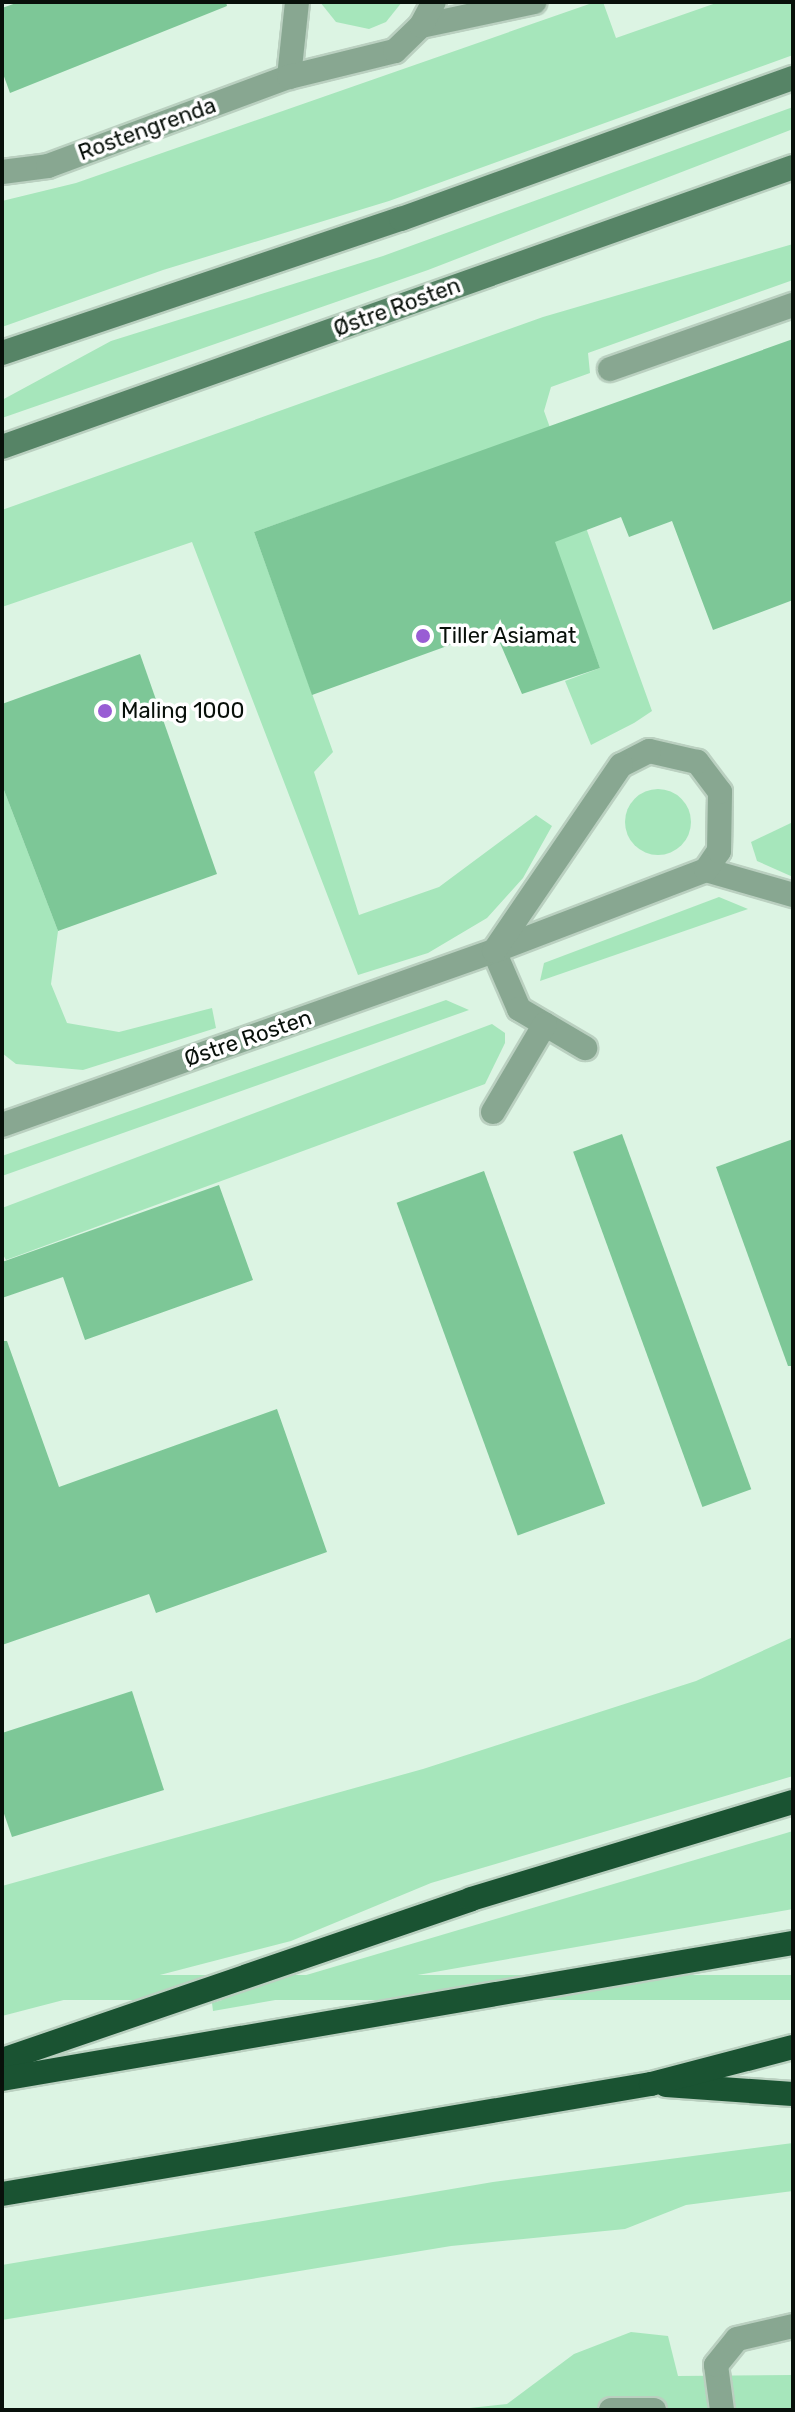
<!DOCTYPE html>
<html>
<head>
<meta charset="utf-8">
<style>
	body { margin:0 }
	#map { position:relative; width:795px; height:2412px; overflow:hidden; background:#dcf4e3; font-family:Rubik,sans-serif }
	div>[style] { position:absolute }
	.green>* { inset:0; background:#a6e6bb; transform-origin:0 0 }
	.round { border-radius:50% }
	.building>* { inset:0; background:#7dc797; transform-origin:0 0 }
	.roads { filter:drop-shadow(2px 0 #bad0c0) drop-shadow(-2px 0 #bad0c0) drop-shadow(0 2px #bad0c0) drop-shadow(0 -2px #bad0c0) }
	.lane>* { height:24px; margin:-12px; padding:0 12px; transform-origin:12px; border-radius:12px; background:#88a791 }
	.street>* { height:24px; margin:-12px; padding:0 12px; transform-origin:12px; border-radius:12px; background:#88a791 }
	.secondary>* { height:24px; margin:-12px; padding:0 12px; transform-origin:12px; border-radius:12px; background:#568466 }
	.highway>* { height:24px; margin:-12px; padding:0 12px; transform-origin:12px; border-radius:12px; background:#1a5332 }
	.dots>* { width:22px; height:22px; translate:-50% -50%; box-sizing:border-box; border:4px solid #fff; border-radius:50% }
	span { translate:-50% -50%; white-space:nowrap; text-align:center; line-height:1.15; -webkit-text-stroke:7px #fff; paint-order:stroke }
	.street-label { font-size:22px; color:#08100a }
	.poi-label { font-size:22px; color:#08100a }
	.left { translate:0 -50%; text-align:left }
	.frame { position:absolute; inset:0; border:4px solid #08100a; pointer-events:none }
</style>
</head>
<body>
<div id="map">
	<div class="green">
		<i style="clip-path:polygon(320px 2px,402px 2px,386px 22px,369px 29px,336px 22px)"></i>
		<i style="clip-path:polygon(595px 2px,603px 2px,616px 38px,719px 2px,793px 2px,793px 55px,389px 201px,163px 270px,2px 327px,2px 201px,76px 183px)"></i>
		<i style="clip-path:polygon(793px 107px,793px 129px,428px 270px,2px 418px,2px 400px,111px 341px,383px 256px)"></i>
		<i style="clip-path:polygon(793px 244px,793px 280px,588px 353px,590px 373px,551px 387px,544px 411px,652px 711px,634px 723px,591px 745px,565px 681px,600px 668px,514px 440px,254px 532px,333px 752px,314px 772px,359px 915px,439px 887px,536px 815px,552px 826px,523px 878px,487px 918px,428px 953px,358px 975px,192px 542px,2px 607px,2px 510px,543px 317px)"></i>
		<i style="clip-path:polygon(2px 785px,58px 931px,51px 984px,67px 1023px,119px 1032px,212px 1008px,216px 1028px,83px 1070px,16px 1064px,2px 1053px)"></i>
		<i class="round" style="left:625px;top:789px;width:66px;height:66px"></i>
		<i style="clip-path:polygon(793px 822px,793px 877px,757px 861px,751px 842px)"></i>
		<i style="clip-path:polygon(719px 897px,748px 909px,540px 981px,544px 963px)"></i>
		<i style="clip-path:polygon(446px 1000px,469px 1010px,2px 1176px,2px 1156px)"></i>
		<i style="clip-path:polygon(492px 1024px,505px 1033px,505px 1043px,485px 1084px,6px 1260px,2px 1253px,2px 1208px)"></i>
		<i style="clip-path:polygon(793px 1637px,793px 1776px,431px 1883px,291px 1941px,2px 2016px,2px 1886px,423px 1769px,696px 1681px)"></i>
		<i style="clip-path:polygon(793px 1831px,793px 1909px,213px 2011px,212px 2003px)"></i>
		<i style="left:793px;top:1975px;width:25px;height:803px;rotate:90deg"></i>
		<i style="clip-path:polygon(793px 2143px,793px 2191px,686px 2205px,625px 2229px,451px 2246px,2px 2320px,2px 2265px,493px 2182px)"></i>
		<i style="clip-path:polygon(631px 2332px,668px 2336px,678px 2376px,793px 2375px,793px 2410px,451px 2410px,507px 2404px,574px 2354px)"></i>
	</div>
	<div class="building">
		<i style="clip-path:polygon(19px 2px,226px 2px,227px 6px,10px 93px,2px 71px,2px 8px)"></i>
		<i style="clip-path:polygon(793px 339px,793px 600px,713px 630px,672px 521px,629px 537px,621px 517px,555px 542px,600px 668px,522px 694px,494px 629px,312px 695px,254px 532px)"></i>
		<i style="clip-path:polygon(140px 654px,217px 874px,58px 931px,2px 785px,2px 704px)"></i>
		<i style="left:622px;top:1134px;width:378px;height:52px;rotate:70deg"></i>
		<i style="clip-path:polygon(793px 1139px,793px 1366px,788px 1366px,716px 1167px)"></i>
		<i style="left:484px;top:1171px;width:354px;height:93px;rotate:70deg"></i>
		<i style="clip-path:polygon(219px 1185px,253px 1280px,85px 1340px,63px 1277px,2px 1298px,2px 1262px)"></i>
		<i style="clip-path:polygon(2px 1341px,7px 1341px,59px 1487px,277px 1409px,327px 1552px,156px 1613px,149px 1594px,2px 1645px)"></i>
		<i style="clip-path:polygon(132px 1691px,164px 1790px,12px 1837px,2px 1808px,2px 1733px)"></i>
	</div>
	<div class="roads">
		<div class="lane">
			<i style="left:421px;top:26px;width:116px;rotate:-12deg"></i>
			<i style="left:610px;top:369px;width:194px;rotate:-19.3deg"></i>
			<i style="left:706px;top:870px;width:91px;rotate:16deg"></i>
			<i style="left:494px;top:951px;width:63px;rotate:66.7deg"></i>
			<i style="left:519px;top:1009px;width:77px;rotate:30.6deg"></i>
			<i style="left:493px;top:1112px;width:102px;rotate:-59.4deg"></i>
			<i style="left:722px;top:2410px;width:45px;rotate:-97.6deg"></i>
			<i style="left:716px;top:2365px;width:33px;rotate:-51deg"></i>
			<i style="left:737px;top:2339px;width:57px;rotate:-13.1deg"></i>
		</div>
		<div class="street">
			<i style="left:289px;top:77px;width:75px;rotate:-83.9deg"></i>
			<i style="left:2px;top:172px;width:46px;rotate:-7.4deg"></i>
			<i style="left:48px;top:166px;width:257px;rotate:-20.3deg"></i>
			<i style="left:289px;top:77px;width:109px;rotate:-13.8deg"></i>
			<i style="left:395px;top:51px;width:36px;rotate:-44deg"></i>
			<i style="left:421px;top:26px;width:27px;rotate:-62deg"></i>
			<i style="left:2px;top:1125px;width:522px;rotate:-19.48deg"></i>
			<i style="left:494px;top:951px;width:227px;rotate:-20.9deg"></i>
			<i style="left:706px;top:870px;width:23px;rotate:-56deg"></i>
			<i style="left:719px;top:851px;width:59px;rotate:-89deg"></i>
			<i style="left:720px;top:792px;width:38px;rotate:-127deg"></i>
			<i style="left:697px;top:762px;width:49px;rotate:-167.1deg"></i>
			<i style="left:649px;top:751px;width:31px;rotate:153deg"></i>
			<i style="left:621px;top:765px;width:225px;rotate:124.3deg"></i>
			<i style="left:611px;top:2410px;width:43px"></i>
		</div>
		<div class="secondary">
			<i style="left:2px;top:353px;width:421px;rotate:-18.6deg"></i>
			<i style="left:401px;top:219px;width:417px;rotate:-19.8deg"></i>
			<i style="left:2px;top:447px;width:839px;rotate:-19.49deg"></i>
		</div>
		<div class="highway">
			<i style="left:2px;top:2060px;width:496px;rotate:-18.9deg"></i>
			<i style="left:471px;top:1899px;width:336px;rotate:-16.8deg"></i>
			<i style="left:2px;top:2079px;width:803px;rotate:-9.76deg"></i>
			<i style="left:666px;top:2085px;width:127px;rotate:4.1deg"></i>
			<i style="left:2px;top:2194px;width:658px;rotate:-9.62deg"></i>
			<i style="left:651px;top:2084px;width:147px;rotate:-14.6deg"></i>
		</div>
	</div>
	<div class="dots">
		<i style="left:423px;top:636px;background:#995dd4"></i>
		<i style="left:105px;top:711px;background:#995dd4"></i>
	</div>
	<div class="street-label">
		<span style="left:147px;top:129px;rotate:-20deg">Rostengrenda</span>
		<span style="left:397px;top:307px;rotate:-20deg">Østre Rosten</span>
		<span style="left:248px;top:1038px;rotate:-19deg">Østre Rosten</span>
	</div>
	<div class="poi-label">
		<span class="left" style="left:439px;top:636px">Tiller Asiamat</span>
		<span class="left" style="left:121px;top:711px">Maling 1000</span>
	</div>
	<div class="frame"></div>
</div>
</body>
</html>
